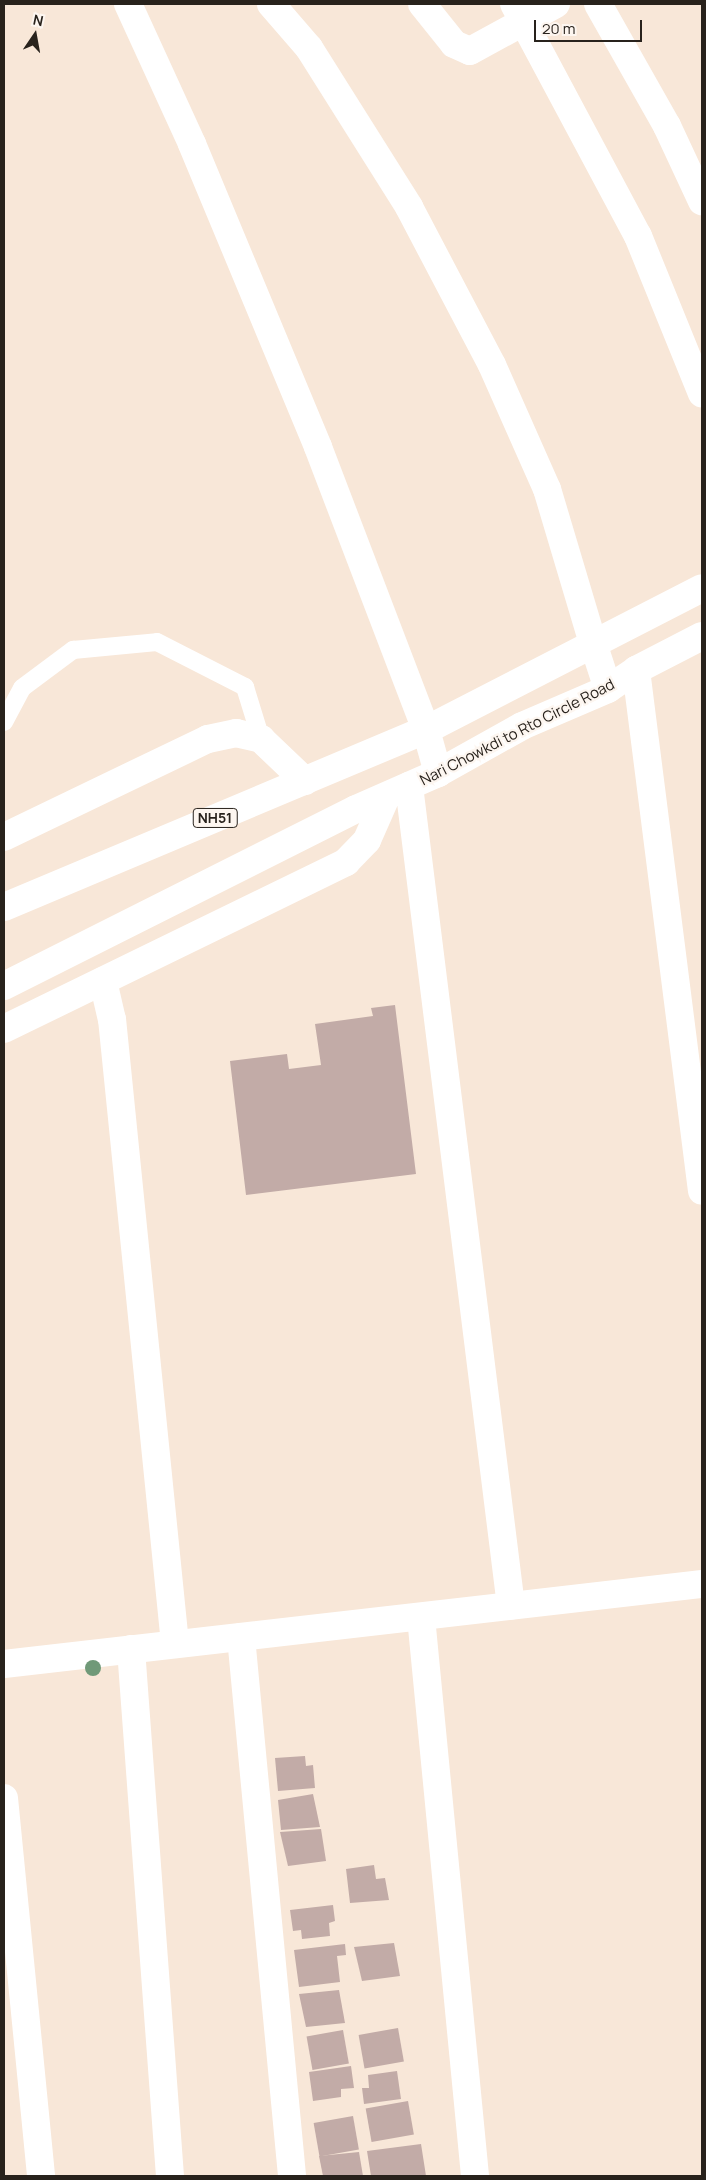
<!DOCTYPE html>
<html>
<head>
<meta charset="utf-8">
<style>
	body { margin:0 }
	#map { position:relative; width:706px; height:2180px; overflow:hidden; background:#f8e7d8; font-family:Manrope,sans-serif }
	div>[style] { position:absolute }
	.building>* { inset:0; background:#c2aba7; transform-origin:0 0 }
	.lane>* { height:18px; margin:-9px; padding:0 9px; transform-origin:9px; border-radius:9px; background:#fff }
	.street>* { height:28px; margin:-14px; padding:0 14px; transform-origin:14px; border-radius:14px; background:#fff }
	.highway>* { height:28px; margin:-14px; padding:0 14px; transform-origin:14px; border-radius:14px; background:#fff }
	.trees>* { width:16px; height:16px; margin:-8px; border-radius:50%; background:#709978 }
	span { translate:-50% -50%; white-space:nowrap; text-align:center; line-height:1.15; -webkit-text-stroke:4.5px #fdf6f0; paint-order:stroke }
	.shield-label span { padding:1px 4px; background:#fdf6f0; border:1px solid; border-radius:4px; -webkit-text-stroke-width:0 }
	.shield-label { font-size:14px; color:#28221c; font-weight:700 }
	.street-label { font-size:15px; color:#28221c }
	.frame { position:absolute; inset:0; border:5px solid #28221c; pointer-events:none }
	.north { position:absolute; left:10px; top:10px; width:50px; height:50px; -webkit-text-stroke:4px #fdf6f0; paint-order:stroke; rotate:12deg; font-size:14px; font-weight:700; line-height:20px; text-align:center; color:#28221c }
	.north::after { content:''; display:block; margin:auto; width:18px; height:22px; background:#28221c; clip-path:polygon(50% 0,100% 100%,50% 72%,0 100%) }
	.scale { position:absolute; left:534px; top:20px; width:108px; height:22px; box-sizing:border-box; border:2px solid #28221c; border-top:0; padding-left:6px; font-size:15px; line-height:18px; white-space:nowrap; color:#28221c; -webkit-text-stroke:4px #fdf6f0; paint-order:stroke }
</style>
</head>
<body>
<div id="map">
	<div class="building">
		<i style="clip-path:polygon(395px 1005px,416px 1174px,246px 1195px,230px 1061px,287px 1054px,289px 1069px,321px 1065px,315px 1024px,373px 1016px,371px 1008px)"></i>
		<i style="clip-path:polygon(305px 1756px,306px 1766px,313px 1765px,315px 1788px,278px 1791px,275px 1758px)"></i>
		<i style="clip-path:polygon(313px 1794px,320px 1827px,281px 1830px,278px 1800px)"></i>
		<i style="clip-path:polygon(321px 1829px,326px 1861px,288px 1866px,280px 1832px)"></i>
		<i style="clip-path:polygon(374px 1865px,376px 1879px,385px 1878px,389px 1900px,350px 1903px,346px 1869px)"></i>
		<i style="clip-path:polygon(333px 1905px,335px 1921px,329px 1923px,330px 1936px,302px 1939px,301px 1930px,293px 1931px,290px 1910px)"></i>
		<i style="clip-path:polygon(394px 1943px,400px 1976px,362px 1981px,354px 1947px)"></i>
		<i style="clip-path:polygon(345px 1944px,346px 1955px,337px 1956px,340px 1982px,299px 1987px,294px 1950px)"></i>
		<i style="clip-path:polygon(339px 1990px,345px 2023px,306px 2027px,299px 1994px)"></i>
		<i style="left:398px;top:2028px;width:34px;height:40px;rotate:80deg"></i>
		<i style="left:343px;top:2030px;width:34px;height:37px;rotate:80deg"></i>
		<i style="clip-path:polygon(351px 2066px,354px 2088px,341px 2089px,341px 2097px,313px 2101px,309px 2072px)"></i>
		<i style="clip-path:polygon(397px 2071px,401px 2099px,364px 2104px,362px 2088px,369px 2088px,368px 2075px)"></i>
		<i style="left:408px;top:2101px;width:34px;height:43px;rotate:80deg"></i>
		<i style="left:353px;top:2116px;width:34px;height:40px;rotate:80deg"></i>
		<i style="clip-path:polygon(421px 2144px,426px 2176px,371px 2176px,367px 2151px)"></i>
		<i style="clip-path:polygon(359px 2152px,363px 2176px,323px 2176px,319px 2156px)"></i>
	</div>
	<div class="lane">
		<i style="left:4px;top:722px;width:38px;rotate:-62deg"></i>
		<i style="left:22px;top:688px;width:64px;rotate:-36.7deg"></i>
		<i style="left:73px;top:650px;width:84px;rotate:-5.4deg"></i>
		<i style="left:157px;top:642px;width:99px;rotate:27.1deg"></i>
		<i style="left:245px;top:687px;width:54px;rotate:72.9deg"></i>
	</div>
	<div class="street">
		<i style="left:128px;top:4px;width:154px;rotate:65.4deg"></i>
		<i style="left:192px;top:144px;width:328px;rotate:67.4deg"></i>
		<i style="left:318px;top:447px;width:303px;rotate:69.1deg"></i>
		<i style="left:426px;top:730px;width:45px;rotate:74.4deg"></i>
		<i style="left:271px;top:4px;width:58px;rotate:49.2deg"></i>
		<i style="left:309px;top:48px;width:188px;rotate:57.8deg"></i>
		<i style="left:409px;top:207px;width:178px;rotate:62.3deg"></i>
		<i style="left:492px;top:365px;width:136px;rotate:66.1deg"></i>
		<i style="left:547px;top:489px;width:161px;rotate:73.4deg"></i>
		<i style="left:593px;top:643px;width:48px;rotate:71.9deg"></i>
		<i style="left:422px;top:4px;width:51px;rotate:51.3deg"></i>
		<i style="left:454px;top:44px;width:17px;rotate:24deg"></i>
		<i style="left:470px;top:51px;width:98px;rotate:-28.7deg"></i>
		<i style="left:514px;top:4px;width:263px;rotate:61.9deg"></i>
		<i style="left:638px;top:236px;width:170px;rotate:67.9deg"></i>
		<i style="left:598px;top:4px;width:140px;rotate:60.5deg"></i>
		<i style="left:667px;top:126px;width:83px;rotate:65deg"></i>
		<i style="left:636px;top:670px;width:525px;rotate:82.78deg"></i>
		<i style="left:409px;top:786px;width:826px;rotate:82.91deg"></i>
		<i style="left:4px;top:837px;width:226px;rotate:-25.7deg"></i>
		<i style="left:208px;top:739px;width:29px;rotate:-12deg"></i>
		<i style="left:236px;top:733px;width:26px;rotate:13deg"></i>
		<i style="left:261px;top:739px;width:61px;rotate:43.7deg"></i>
		<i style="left:103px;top:981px;width:39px;rotate:77deg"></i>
		<i style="left:112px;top:1019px;width:628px;rotate:84.24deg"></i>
		<i style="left:4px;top:1029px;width:381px;rotate:-26deg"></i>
		<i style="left:346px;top:862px;width:30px;rotate:-46deg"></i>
		<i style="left:367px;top:840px;width:47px;rotate:-66.2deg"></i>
		<i style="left:421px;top:1617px;width:562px;rotate:84.48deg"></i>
		<i style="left:241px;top:1637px;width:541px;rotate:84.59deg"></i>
		<i style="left:131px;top:1649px;width:528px;rotate:85.77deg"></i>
		<i style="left:4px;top:1664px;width:703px;rotate:-6.54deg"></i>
		<i style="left:4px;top:1798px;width:380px;rotate:84.4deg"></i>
	</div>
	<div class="highway">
		<i style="left:4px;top:907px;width:458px;rotate:-22.8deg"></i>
		<i style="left:426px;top:730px;width:310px;rotate:-27.2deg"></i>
		<i style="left:4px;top:986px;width:394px;rotate:-26.7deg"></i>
		<i style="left:356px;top:809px;width:90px;rotate:-23.7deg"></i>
		<i style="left:438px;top:773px;width:96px;rotate:-29.2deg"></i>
		<i style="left:522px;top:726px;width:94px;rotate:-23.3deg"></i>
		<i style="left:608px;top:689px;width:34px;rotate:-34deg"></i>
		<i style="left:636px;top:670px;width:74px;rotate:-27.3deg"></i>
	</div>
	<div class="trees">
		<i style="left:93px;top:1668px"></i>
	</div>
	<div class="shield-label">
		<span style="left:215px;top:818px">NH51</span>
	</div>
	<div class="street-label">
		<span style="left:517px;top:732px;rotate:-27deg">Nari Chowkdi to Rto Circle Road</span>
	</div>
	<div class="frame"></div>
	<div class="north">N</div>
	<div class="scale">20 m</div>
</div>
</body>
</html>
